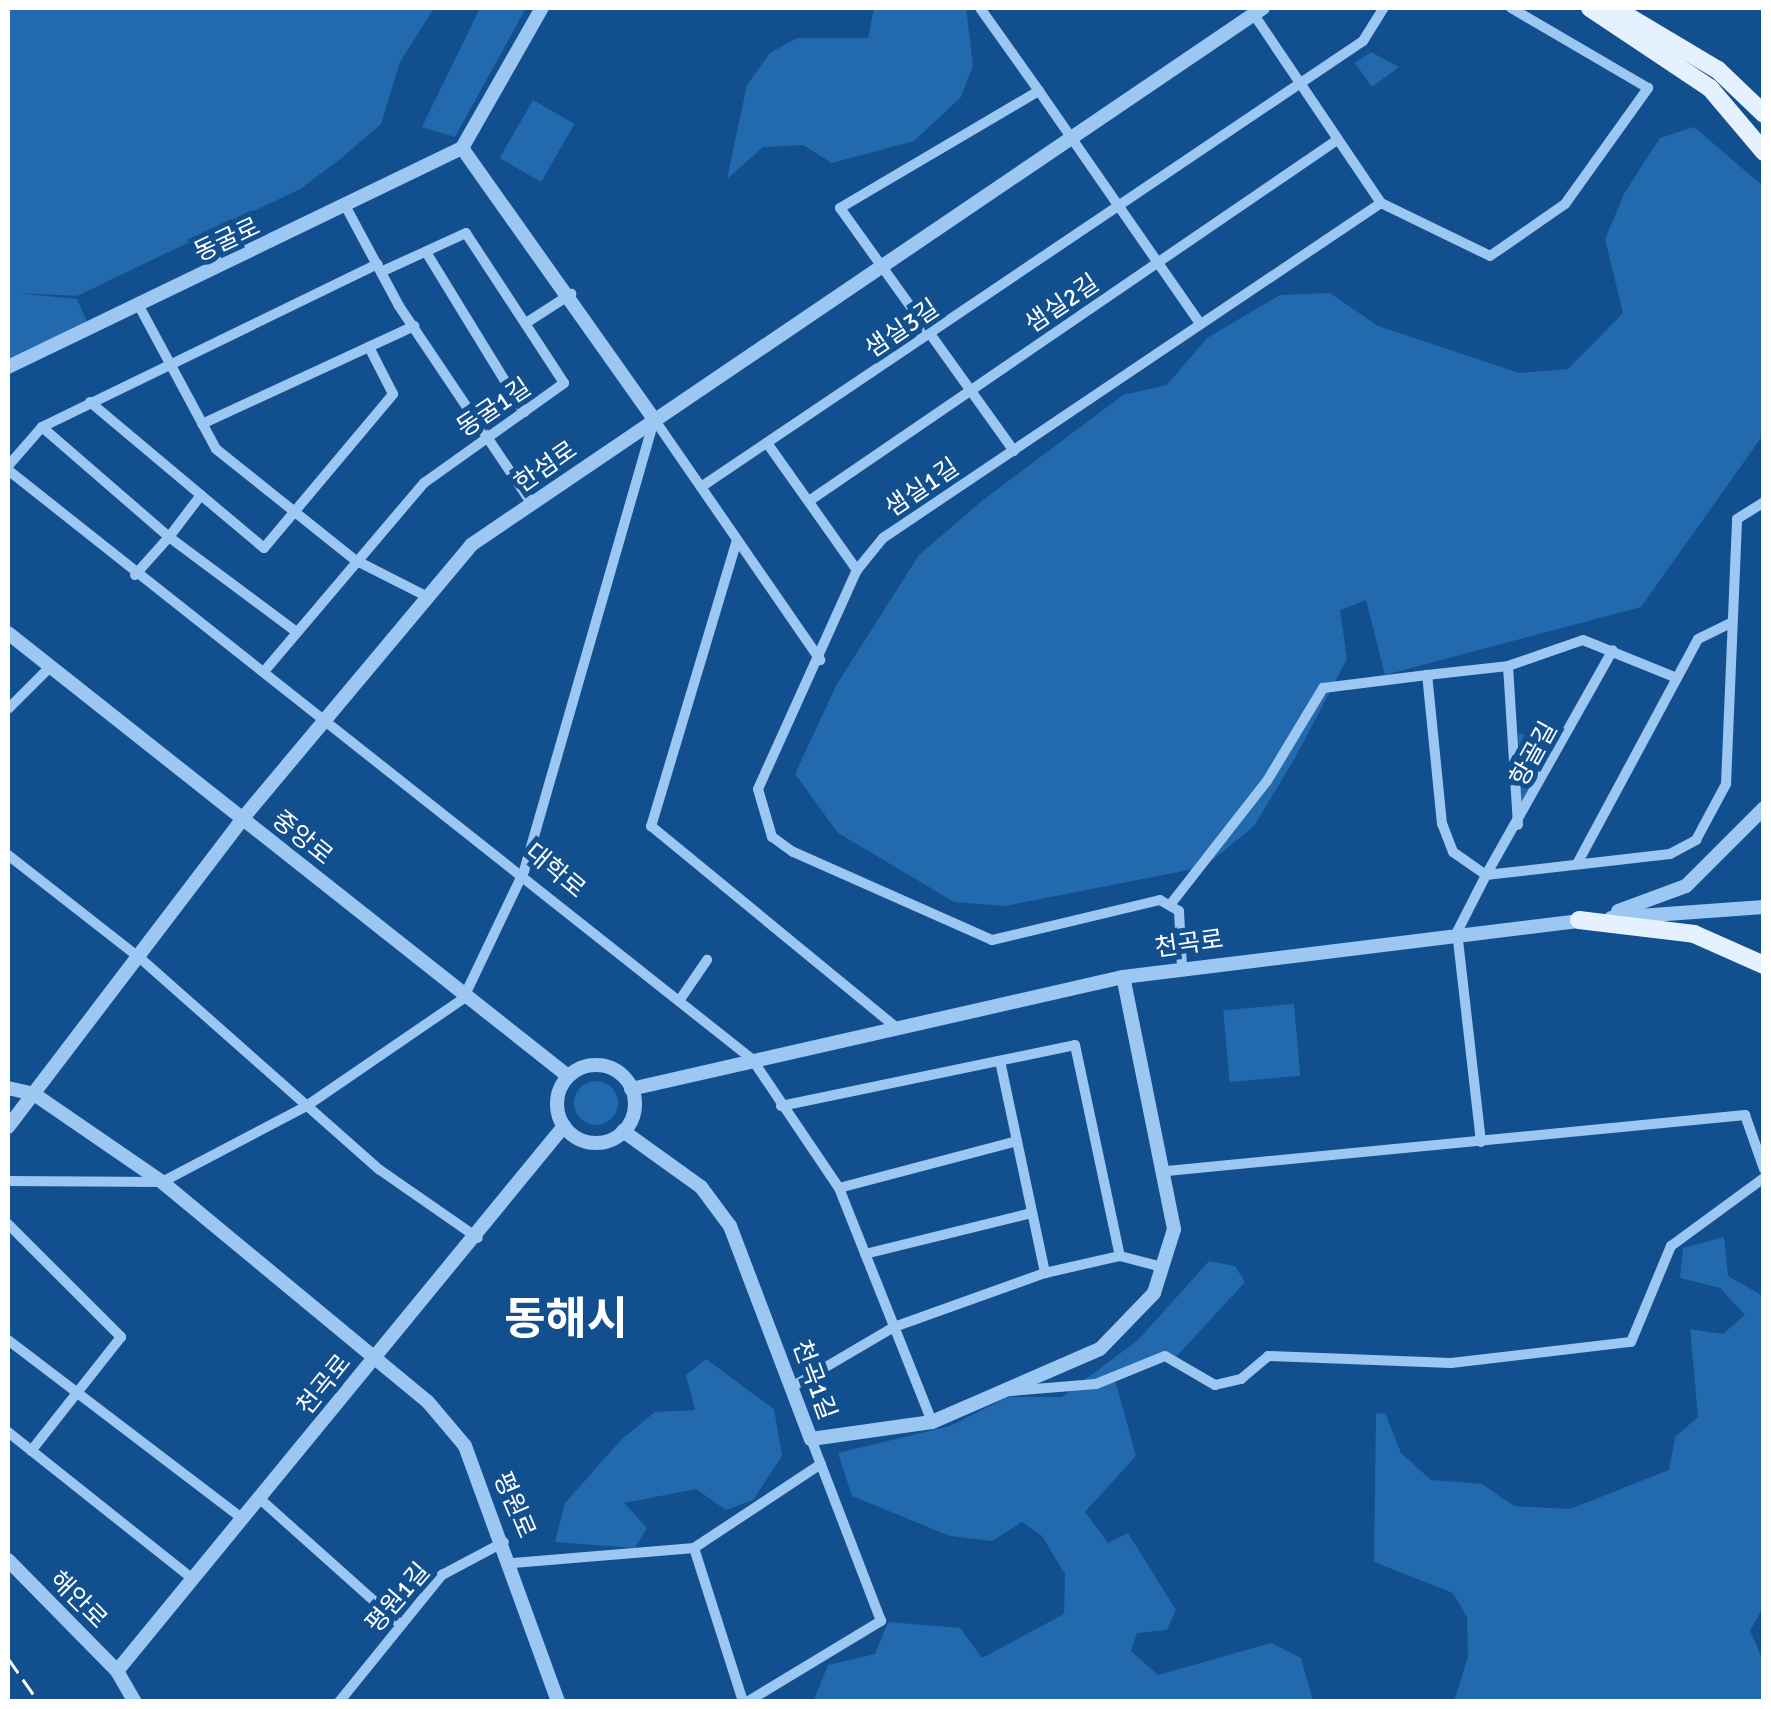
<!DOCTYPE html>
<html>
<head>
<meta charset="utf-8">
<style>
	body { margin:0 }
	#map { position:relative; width:1771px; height:1709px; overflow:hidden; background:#114f8f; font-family:Signika,"Noto Sans KR",sans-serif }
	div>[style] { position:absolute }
	.green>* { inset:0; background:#2369ae; transform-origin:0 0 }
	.round { border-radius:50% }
	.minor>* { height:10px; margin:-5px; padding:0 5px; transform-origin:5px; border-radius:5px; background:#9bc7f2 }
	.tertiary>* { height:14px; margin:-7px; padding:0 7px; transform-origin:7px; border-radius:7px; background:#9bc7f2 }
	.tertiary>.ring { margin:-7px; padding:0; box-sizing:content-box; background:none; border:14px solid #9bc7f2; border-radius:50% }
	.primary>* { height:18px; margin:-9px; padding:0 9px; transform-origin:9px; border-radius:9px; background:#e6f1ff }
	.rail>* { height:2.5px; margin-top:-1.25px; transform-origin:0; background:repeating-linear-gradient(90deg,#fff 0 18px,transparent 0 26px) }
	span { translate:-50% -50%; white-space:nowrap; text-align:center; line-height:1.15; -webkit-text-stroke:10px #114f8f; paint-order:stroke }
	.street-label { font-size:25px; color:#fff }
	.town-label { font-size:45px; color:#fff; font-weight:700 }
	.frame { position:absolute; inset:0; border:10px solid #fff; pointer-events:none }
</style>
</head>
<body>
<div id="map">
	<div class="green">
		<i style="clip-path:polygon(8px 8px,434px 8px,400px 62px,381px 124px,339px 160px,300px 189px,77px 296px,17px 293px,77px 299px,90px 328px,8px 367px)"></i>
		<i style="clip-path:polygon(480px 8px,526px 8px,455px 137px,422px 127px)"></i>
		<i style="clip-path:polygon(874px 8px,966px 8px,973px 65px,961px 97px,914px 141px,832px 163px,803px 145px,763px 147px,727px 179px,747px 85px,770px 53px,797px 38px,868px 38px)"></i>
		<i style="clip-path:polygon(1371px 52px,1399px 67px,1372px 87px,1355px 63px)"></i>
		<i style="left:533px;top:100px;width:48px;height:67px;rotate:30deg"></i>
		<i style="clip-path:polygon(1694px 127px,1763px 186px,1763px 435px,1641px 607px,1385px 675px,1366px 600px,1340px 610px,1347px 659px,1295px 758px,1254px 826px,1204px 867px,1005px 906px,954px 902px,838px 833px,795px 774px,837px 684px,919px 555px,983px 500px,1123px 395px,1167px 385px,1207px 338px,1280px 295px,1330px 293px,1378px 326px,1519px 373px,1568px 369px,1623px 313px,1605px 239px,1625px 192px,1660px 138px)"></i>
		<i style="clip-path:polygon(1518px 733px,1554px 743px,1522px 804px)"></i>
		<i style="left:1294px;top:1004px;width:72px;height:71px;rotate:85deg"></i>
		<i class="round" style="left:574px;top:1081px;width:44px;height:44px"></i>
		<i style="clip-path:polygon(1724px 1237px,1728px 1276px,1763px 1296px,1764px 1605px,1750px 1631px,1763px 1660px,1763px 1701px,1454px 1701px,1468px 1657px,1467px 1617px,1453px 1593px,1374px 1562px,1376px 1414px,1385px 1413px,1401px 1453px,1431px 1480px,1482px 1484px,1514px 1506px,1570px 1509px,1669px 1470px,1675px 1437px,1698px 1417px,1690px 1329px,1723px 1334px,1745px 1315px,1720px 1288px,1680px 1278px,1683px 1248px)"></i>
		<i style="clip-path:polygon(1209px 1261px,1235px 1266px,1245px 1282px,1178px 1355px,1115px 1380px,1136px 1456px,1085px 1512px,1108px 1543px,1128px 1533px,1176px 1610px,1167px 1630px,1137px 1633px,1131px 1651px,1158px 1675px,1271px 1643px,1301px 1658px,1313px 1701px,813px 1702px,828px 1665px,875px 1654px,888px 1622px,960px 1628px,982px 1658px,1064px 1614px,1065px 1574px,1042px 1536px,1022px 1522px,992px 1541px,950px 1536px,852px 1496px,838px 1453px,950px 1426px,1008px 1397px,1062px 1397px,1138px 1340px)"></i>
		<i style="clip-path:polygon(706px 1359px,774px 1409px,782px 1456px,753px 1500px,726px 1510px,696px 1489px,624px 1503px,647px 1528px,635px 1548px,555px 1542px,565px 1503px,622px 1439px,655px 1412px,695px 1410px,686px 1375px)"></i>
	</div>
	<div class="minor">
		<i style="left:980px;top:8px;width:102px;rotate:54.6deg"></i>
		<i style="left:1381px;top:203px;width:121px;rotate:25.9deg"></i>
		<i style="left:1490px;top:256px;width:91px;rotate:-34.7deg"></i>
		<i style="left:1565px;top:204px;width:143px;rotate:-54.4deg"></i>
		<i style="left:1648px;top:88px;width:159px;rotate:-149.7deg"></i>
		<i style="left:347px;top:209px;width:110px;rotate:61.8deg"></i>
		<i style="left:399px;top:306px;width:239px;rotate:56.1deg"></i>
		<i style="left:426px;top:252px;width:188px;rotate:58.5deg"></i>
		<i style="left:139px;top:306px;width:162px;rotate:61.7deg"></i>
		<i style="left:216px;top:449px;width:178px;rotate:38.6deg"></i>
		<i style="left:355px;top:560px;width:77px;rotate:26.9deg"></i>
		<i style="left:526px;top:323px;width:54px;rotate:-32.8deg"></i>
		<i style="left:90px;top:402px;width:227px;rotate:40deg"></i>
		<i style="left:264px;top:548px;width:201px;rotate:-50deg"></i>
		<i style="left:393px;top:394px;width:53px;rotate:-117.1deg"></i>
		<i style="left:654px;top:419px;width:293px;rotate:55.4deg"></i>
		<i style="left:202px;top:424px;width:234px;rotate:-24.8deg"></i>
		<i style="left:42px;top:427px;width:168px;rotate:40.9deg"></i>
		<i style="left:169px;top:537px;width:51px;rotate:131.8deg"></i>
		<i style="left:767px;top:443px;width:156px;rotate:54.7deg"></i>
		<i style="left:1014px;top:451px;width:299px;rotate:-125.6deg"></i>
		<i style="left:840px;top:208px;width:231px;rotate:-30.5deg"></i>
		<i style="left:1039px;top:91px;width:280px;rotate:55.3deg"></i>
		<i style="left:8px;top:466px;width:52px;rotate:-48.9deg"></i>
		<i style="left:42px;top:427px;width:373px;rotate:-25.9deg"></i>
		<i style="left:8px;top:470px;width:949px;rotate:38.37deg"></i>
		<i style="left:752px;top:1059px;width:156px;rotate:56deg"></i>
		<i style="left:839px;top:1188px;width:252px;rotate:68.3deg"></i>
		<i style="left:701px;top:487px;width:798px;rotate:-33.97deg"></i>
		<i style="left:1363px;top:41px;width:39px;rotate:-58deg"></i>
		<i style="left:201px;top:495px;width:53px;rotate:127.3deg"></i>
		<i style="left:169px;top:537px;width:157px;rotate:36.7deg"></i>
		<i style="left:809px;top:501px;width:640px;rotate:-34.36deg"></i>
		<i style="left:737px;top:540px;width:299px;rotate:106.7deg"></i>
		<i style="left:651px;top:826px;width:313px;rotate:39.4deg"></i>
		<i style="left:1508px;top:666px;width:159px;rotate:86.4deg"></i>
		<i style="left:267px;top:668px;width:243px;rotate:-49.7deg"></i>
		<i style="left:424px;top:483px;width:172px;rotate:-35.5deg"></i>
		<i style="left:564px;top:383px;width:179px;rotate:-123.2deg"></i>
		<i style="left:466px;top:233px;width:91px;rotate:155.4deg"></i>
		<i style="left:8px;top:709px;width:61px;rotate:-45deg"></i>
		<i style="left:8px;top:855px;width:167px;rotate:38deg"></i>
		<i style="left:140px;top:958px;width:320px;rotate:41.5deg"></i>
		<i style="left:380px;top:1170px;width:119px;rotate:34.8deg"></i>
		<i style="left:1578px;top:862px;width:253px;rotate:-61.7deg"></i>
		<i style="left:1698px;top:639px;width:37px;rotate:-26deg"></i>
		<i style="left:1486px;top:875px;width:185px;rotate:-6.5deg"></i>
		<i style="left:1670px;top:854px;width:30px;rotate:-28deg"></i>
		<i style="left:1696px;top:840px;width:64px;rotate:-61.8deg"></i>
		<i style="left:1726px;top:784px;width:265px;rotate:-87.6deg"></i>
		<i style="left:1737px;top:519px;width:32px;rotate:-32deg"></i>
		<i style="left:1486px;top:875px;width:258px;rotate:-60.6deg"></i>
		<i style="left:1170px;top:905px;width:157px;rotate:-52deg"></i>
		<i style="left:1267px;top:781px;width:109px;rotate:-58.9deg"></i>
		<i style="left:1323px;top:688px;width:105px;rotate:-7.1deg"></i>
		<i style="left:1182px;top:967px;width:56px;rotate:-93.1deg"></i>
		<i style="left:1179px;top:911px;width:22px;rotate:-150deg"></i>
		<i style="left:1160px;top:900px;width:173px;rotate:166.6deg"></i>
		<i style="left:992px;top:940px;width:218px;rotate:-156.1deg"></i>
		<i style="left:793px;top:852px;width:26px;rotate:-144deg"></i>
		<i style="left:772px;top:837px;width:50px;rotate:-106.3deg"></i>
		<i style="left:758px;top:789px;width:240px;rotate:-65.7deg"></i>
		<i style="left:857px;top:570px;width:41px;rotate:-50.9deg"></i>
		<i style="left:883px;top:538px;width:600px;rotate:-33.93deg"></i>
		<i style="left:1381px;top:203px;width:227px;rotate:-124deg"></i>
		<i style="left:679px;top:1001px;width:50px;rotate:-55.7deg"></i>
		<i style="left:1000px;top:1061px;width:217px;rotate:78deg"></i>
		<i style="left:781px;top:1106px;width:300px;rotate:-11.7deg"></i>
		<i style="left:1075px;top:1045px;width:216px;rotate:78deg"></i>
		<i style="left:1481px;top:1142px;width:211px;rotate:-96.5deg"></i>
		<i style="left:1457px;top:932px;width:64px;rotate:-63deg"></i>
		<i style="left:1486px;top:875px;width:40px;rotate:-145.1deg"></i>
		<i style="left:1453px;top:852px;width:30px;rotate:-111deg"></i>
		<i style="left:1442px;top:824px;width:150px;rotate:-95.7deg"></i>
		<i style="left:1427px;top:675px;width:81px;rotate:-6.3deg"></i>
		<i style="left:1508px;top:666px;width:79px;rotate:-19.1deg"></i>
		<i style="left:1583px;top:640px;width:101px;rotate:22deg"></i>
		<i style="left:1167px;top:1171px;width:581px;rotate:-5.53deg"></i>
		<i style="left:1745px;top:1115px;width:57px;rotate:70.6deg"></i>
		<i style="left:8px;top:1181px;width:154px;rotate:0.4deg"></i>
		<i style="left:162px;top:1182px;width:161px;rotate:-27.7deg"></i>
		<i style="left:305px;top:1107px;width:191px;rotate:-34.4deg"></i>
		<i style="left:463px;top:999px;width:142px;rotate:-64.5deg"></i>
		<i style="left:524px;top:871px;width:469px;rotate:-73.9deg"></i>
		<i style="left:839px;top:1188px;width:184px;rotate:-14.8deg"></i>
		<i style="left:8px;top:1224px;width:160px;rotate:45deg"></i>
		<i style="left:121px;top:1337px;width:145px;rotate:128.3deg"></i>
		<i style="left:865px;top:1254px;width:172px;rotate:-13.8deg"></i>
		<i style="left:8px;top:1340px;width:295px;rotate:37.3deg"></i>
		<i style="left:790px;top:1388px;width:121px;rotate:-30.4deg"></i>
		<i style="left:894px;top:1327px;width:160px;rotate:-19.7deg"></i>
		<i style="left:1045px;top:1273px;width:77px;rotate:-12.8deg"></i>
		<i style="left:1120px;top:1256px;width:43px;rotate:14.7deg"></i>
		<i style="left:1011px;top:1391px;width:85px;rotate:-4.7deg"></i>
		<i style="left:1096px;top:1384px;width:74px;rotate:-22.1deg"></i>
		<i style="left:1165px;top:1356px;width:58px;rotate:30.1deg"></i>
		<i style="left:1215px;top:1385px;width:27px;rotate:-13deg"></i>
		<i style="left:1241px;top:1379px;width:35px;rotate:-40deg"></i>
		<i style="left:1268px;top:1356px;width:183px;rotate:2.2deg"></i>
		<i style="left:1451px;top:1363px;width:181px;rotate:-6.7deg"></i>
		<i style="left:1631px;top:1342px;width:104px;rotate:-67.4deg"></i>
		<i style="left:1671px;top:1246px;width:115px;rotate:-36.2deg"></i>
		<i style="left:8px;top:1432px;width:236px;rotate:38.5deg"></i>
		<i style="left:260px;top:1499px;width:188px;rotate:41.8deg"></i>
		<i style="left:694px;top:1548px;width:162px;rotate:72.3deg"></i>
		<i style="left:513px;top:1563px;width:182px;rotate:-4.7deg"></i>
		<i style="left:694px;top:1548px;width:152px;rotate:-33.5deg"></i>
		<i style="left:339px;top:1702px;width:164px;rotate:-51deg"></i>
		<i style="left:442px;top:1575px;width:70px;rotate:-28deg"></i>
		<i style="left:747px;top:1702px;width:157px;rotate:-31.2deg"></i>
		<i style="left:881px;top:1621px;width:195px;rotate:-111deg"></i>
	</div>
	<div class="tertiary">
		<i style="left:462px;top:148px;width:332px;rotate:54.7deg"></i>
		<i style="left:8px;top:367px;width:504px;rotate:-25.75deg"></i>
		<i style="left:462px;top:148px;width:161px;rotate:-60.3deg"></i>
		<i style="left:8px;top:633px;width:714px;rotate:38.35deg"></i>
		<i style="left:1618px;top:911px;width:72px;rotate:-20.2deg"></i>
		<i style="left:1686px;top:886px;width:110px;rotate:-45deg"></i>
		<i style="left:1611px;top:918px;width:153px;rotate:-4.1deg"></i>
		<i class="ring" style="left:557px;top:1065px;width:64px;height:64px"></i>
		<i style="left:8px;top:1088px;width:27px;rotate:13deg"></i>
		<i style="left:34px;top:1094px;width:155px;rotate:34.5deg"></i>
		<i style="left:162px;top:1182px;width:345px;rotate:39.6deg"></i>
		<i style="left:428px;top:1402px;width:57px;rotate:49.9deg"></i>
		<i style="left:465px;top:1446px;width:272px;rotate:70deg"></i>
		<i style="left:631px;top:1089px;width:505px;rotate:-12.82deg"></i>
		<i style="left:1123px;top:977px;width:469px;rotate:-7deg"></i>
		<i style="left:8px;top:1127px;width:388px;rotate:-52.7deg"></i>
		<i style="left:243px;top:818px;width:356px;rotate:-50.1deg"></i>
		<i style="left:471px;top:545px;width:957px;rotate:-34.14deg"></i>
		<i style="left:623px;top:1131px;width:96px;rotate:35.7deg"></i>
		<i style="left:701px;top:1187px;width:49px;rotate:53.4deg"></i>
		<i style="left:730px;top:1226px;width:228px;rotate:69.2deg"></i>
		<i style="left:811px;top:1439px;width:122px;rotate:-8deg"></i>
		<i style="left:932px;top:1422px;width:183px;rotate:-23.5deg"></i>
		<i style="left:1100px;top:1349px;width:78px;rotate:-46deg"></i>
		<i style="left:1154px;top:1293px;width:67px;rotate:-72.6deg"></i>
		<i style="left:1174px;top:1229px;width:257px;rotate:-101.4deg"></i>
		<i style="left:8px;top:1560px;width:156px;rotate:45.5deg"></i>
		<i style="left:117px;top:1671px;width:36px;rotate:60deg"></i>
		<i style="left:117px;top:1671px;width:705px;rotate:-50.64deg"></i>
	</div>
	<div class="primary">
		<i style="left:1590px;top:8px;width:144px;rotate:33.7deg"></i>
		<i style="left:1710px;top:88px;width:84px;rotate:49.8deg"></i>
		<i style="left:1614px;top:8px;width:121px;rotate:30.8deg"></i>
		<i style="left:1718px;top:70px;width:64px;rotate:43.7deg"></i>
		<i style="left:1579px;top:920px;width:116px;rotate:6.9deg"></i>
		<i style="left:1694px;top:934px;width:77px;rotate:23.9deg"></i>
	</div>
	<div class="rail">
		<i style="left:8px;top:1658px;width:54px;rotate:54.8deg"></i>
	</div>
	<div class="street-label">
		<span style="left:227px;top:240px;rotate:-25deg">동굴로</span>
		<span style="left:1062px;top:304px;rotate:-34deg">샘실2길</span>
		<span style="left:902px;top:329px;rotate:-34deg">샘실3길</span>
		<span style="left:494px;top:408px;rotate:-34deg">동굴1길</span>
		<span style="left:546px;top:467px;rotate:-35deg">한섬로</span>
		<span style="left:922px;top:488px;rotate:-34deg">샘실1길</span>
		<span style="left:1534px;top:754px;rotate:-61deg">항골길</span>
		<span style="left:302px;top:838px;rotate:39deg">중앙로</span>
		<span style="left:555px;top:871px;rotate:40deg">대학로</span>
		<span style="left:1189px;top:944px;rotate:-8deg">천곡로</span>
		<span style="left:814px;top:1380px;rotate:70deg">천곡1길</span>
		<span style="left:324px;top:1385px;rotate:-51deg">천곡로</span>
		<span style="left:514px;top:1505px;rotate:67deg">평원로</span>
		<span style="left:398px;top:1598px;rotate:-49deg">평원1길</span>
		<span style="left:78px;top:1600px;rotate:45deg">해안로</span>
	</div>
	<div class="town-label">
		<span style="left:566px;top:1320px">동해시</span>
	</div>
	<div class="frame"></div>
</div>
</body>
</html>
